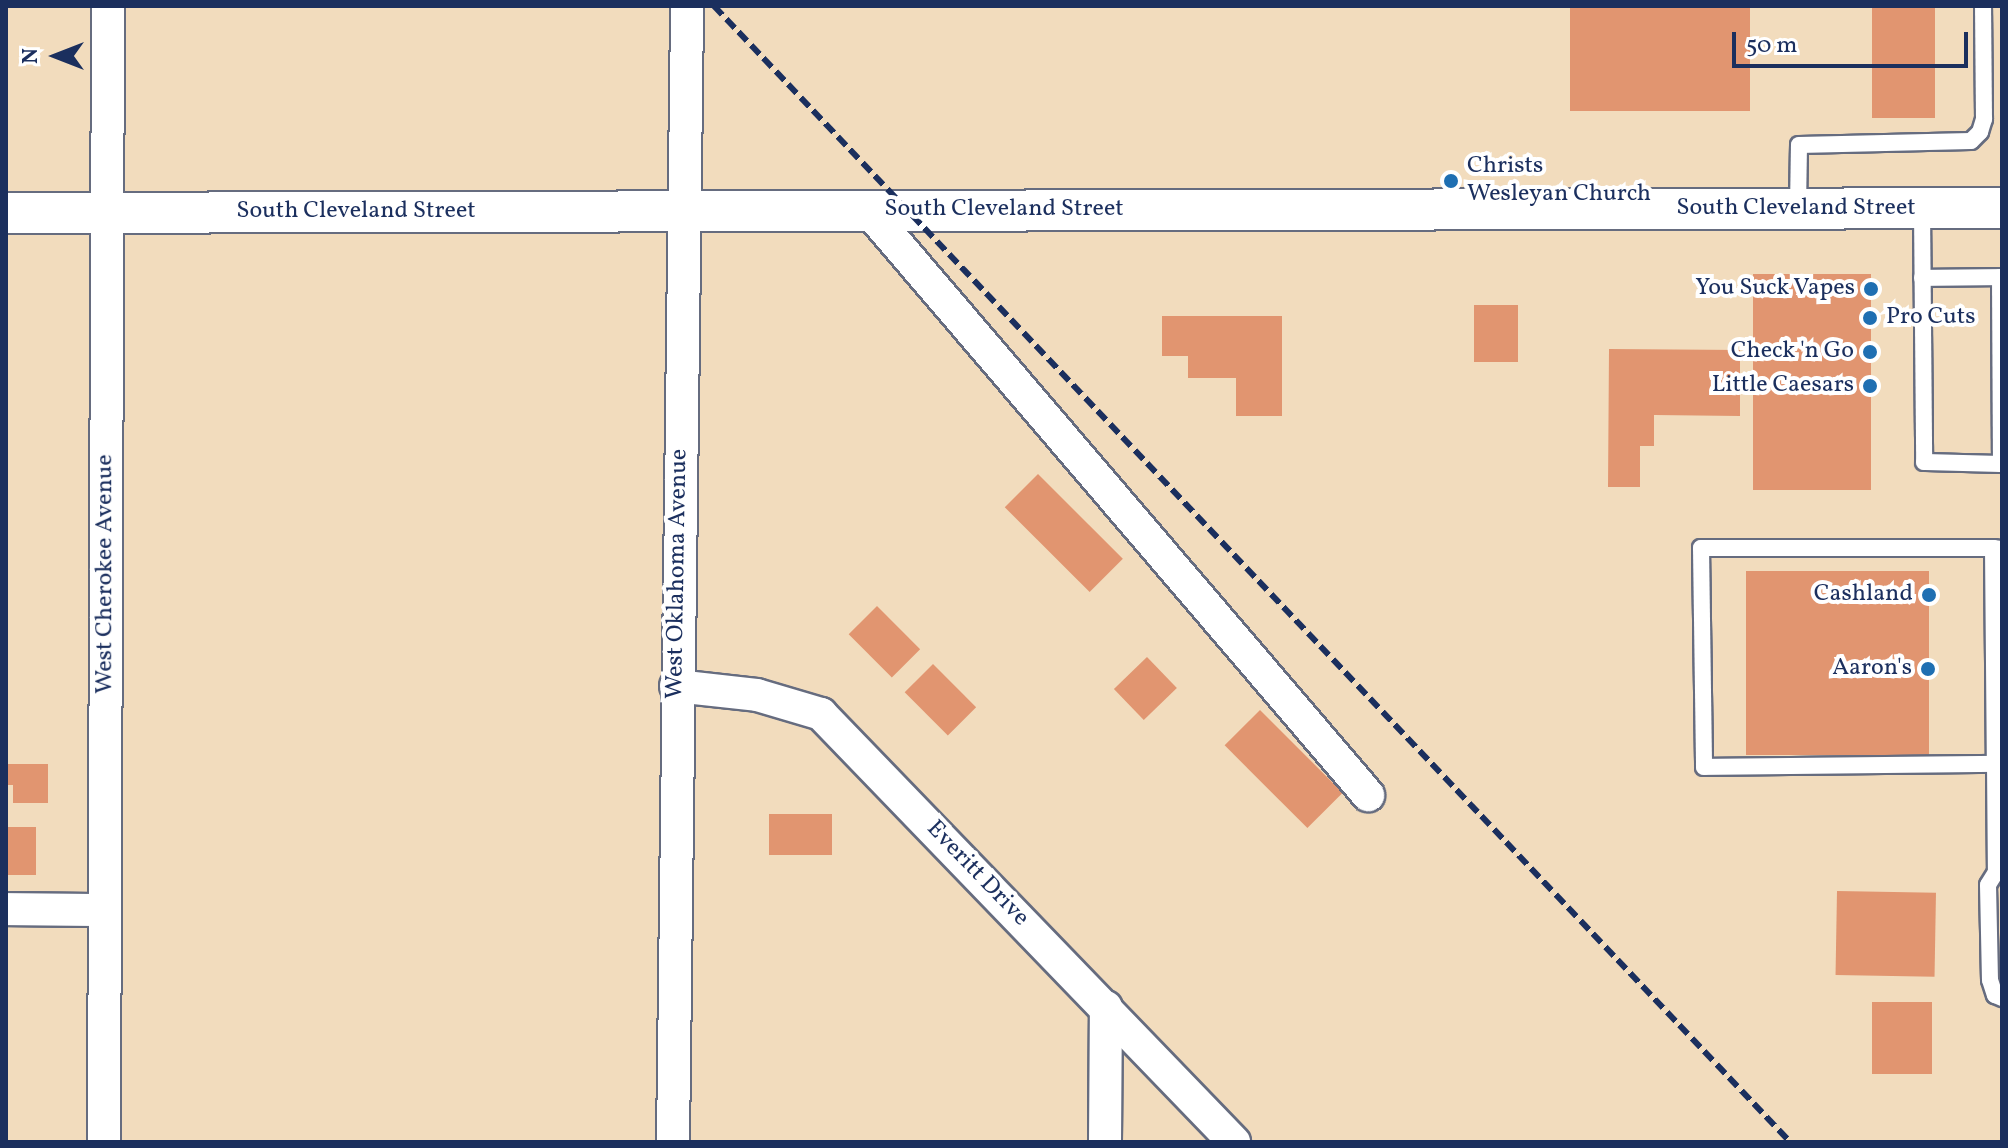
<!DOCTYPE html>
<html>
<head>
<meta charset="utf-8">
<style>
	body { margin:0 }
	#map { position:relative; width:2008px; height:1148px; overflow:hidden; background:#f2dcbd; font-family:Vollkorn,serif }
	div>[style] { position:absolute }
	.building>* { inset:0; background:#e19570; transform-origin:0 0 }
	.roads { filter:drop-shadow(2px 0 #666c7f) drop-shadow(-2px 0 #666c7f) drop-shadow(0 2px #666c7f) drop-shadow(0 -2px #666c7f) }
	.service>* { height:16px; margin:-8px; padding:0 8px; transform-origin:8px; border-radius:8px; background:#fff }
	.minor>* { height:32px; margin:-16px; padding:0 16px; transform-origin:16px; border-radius:16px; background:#fff }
	.tertiary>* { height:40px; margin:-20px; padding:0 20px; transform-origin:20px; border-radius:20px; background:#fff }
	.rail>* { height:6px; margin-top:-3px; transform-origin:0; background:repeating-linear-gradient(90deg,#1b2f5e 0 12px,transparent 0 18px) }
	.dots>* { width:22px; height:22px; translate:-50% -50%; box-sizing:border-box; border:4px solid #fff; border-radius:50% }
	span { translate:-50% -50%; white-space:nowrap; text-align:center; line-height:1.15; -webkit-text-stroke:8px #fff; paint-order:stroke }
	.poi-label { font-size:24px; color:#1b2f5e }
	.left { translate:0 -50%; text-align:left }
	.right { translate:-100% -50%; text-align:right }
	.street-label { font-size:24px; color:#1b2f5e }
	.frame { position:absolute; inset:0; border:8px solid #1b2f5e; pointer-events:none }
	.north { position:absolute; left:16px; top:16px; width:80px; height:80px; -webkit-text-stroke:6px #fff; paint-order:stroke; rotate:270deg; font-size:22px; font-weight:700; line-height:32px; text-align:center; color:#1b2f5e }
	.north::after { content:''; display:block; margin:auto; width:28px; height:36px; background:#1b2f5e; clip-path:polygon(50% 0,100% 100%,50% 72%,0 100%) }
	.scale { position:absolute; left:1732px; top:32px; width:236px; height:36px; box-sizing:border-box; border:4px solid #1b2f5e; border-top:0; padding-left:10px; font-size:24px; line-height:28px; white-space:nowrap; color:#1b2f5e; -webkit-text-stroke:6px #fff; paint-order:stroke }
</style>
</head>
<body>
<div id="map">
	<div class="building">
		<i style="left:1570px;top:6px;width:180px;height:105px"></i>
		<i style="left:1872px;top:6px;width:63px;height:112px"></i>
		<i style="left:1753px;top:274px;width:118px;height:216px"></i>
		<i style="left:1474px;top:305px;width:44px;height:57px"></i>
		<i style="clip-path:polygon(1162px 316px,1282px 316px,1282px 416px,1236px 416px,1236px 378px,1188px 378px,1188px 356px,1162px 356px)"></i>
		<i style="clip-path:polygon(1609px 349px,1740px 350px,1740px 416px,1654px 415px,1654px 446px,1640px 446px,1640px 487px,1608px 487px)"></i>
		<i style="left:1038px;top:474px;width:120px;height:47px;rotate:45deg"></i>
		<i style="left:1746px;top:571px;width:183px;height:184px"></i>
		<i style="left:877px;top:606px;width:61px;height:40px;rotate:45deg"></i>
		<i style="left:1147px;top:657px;width:43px;height:46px;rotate:46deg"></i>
		<i style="left:933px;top:664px;width:61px;height:40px;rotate:45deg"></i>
		<i style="left:1260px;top:710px;width:117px;height:50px;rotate:45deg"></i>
		<i style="clip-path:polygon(6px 764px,48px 764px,48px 803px,13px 803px,13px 785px,6px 785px)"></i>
		<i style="left:832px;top:814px;width:41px;height:63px;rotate:90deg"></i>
		<i style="left:6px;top:827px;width:30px;height:48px"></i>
		<i style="left:1837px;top:891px;width:99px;height:84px;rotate:1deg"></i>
		<i style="left:1872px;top:1002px;width:60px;height:72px"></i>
	</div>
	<div class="roads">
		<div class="service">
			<i style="left:1798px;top:208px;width:63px;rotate:-89.1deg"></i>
			<i style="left:1799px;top:145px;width:172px;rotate:-1.3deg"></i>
			<i style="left:1971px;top:141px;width:13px;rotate:-45deg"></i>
			<i style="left:1980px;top:132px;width:14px;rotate:-73deg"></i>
			<i style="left:1984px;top:119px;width:113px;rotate:-90.5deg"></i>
			<i style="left:1922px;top:210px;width:252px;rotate:89.5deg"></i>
			<i style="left:1924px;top:462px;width:78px;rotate:1.5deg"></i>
			<i style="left:1922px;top:278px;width:78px;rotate:-0.7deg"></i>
			<i style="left:2000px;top:277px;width:187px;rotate:89.7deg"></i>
			<i style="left:1993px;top:548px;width:292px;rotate:180deg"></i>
			<i style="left:1701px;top:548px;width:219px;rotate:89.2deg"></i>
			<i style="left:1704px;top:767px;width:291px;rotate:-0.6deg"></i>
			<i style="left:1995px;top:764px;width:108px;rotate:89.5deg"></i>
			<i style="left:2001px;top:549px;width:8px;rotate:-173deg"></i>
			<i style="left:1993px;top:548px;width:216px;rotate:89.5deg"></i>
			<i style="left:1995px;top:764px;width:7px"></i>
			<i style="left:2002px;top:870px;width:6px;rotate:162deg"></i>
			<i style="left:1996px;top:872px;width:15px;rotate:122deg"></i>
			<i style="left:1988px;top:885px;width:95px;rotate:88.8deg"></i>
			<i style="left:1990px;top:980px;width:16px;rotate:72deg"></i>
			<i style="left:1995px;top:995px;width:8px;rotate:23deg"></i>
		</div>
		<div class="minor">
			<i style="left:868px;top:210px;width:770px;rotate:49.48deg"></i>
			<i style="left:676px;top:686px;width:81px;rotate:6.3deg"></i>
			<i style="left:757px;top:695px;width:67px;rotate:16.5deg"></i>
			<i style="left:821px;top:714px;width:595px;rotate:46.02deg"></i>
			<i style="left:6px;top:909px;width:98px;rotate:0.6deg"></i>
			<i style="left:104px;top:1142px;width:1136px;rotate:-89.8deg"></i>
			<i style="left:673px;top:1142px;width:1136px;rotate:-89.29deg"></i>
			<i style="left:1105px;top:1142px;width:135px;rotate:-89.6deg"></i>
		</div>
		<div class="tertiary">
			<i style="left:6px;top:213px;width:1996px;rotate:-0.14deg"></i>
		</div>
	</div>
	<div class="rail">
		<i style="left:714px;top:6px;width:1565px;rotate:46.55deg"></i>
	</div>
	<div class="dots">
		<i style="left:1451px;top:181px;background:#1f6fb2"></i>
		<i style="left:1871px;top:289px;background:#1f6fb2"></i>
		<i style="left:1870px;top:318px;background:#1f6fb2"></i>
		<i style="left:1870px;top:352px;background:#1f6fb2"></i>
		<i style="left:1870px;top:386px;background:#1f6fb2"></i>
		<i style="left:1929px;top:595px;background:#1f6fb2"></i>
		<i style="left:1928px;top:669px;background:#1f6fb2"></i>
	</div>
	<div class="poi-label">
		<span class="left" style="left:1467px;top:181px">Christs<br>Wesleyan Church</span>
		<span class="right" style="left:1855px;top:289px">You Suck Vapes</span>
		<span class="left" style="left:1886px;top:318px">Pro Cuts</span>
		<span class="right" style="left:1854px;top:352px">Check 'n Go</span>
		<span class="right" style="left:1854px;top:386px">Little Caesars</span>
		<span class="right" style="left:1913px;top:595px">Cashland</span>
		<span class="right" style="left:1912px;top:669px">Aaron's</span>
	</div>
	<div class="street-label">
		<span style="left:1796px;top:209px">South Cleveland Street</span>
		<span style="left:1004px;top:210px">South Cleveland Street</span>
		<span style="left:356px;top:212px">South Cleveland Street</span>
		<span style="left:106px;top:574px;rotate:-90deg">West Cherokee Avenue</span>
		<span style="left:678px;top:574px;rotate:-89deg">West Oklahoma Avenue</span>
		<span style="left:977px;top:874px;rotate:46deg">Everitt Drive</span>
	</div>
	<div class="frame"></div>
	<div class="north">N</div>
	<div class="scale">50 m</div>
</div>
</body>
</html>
